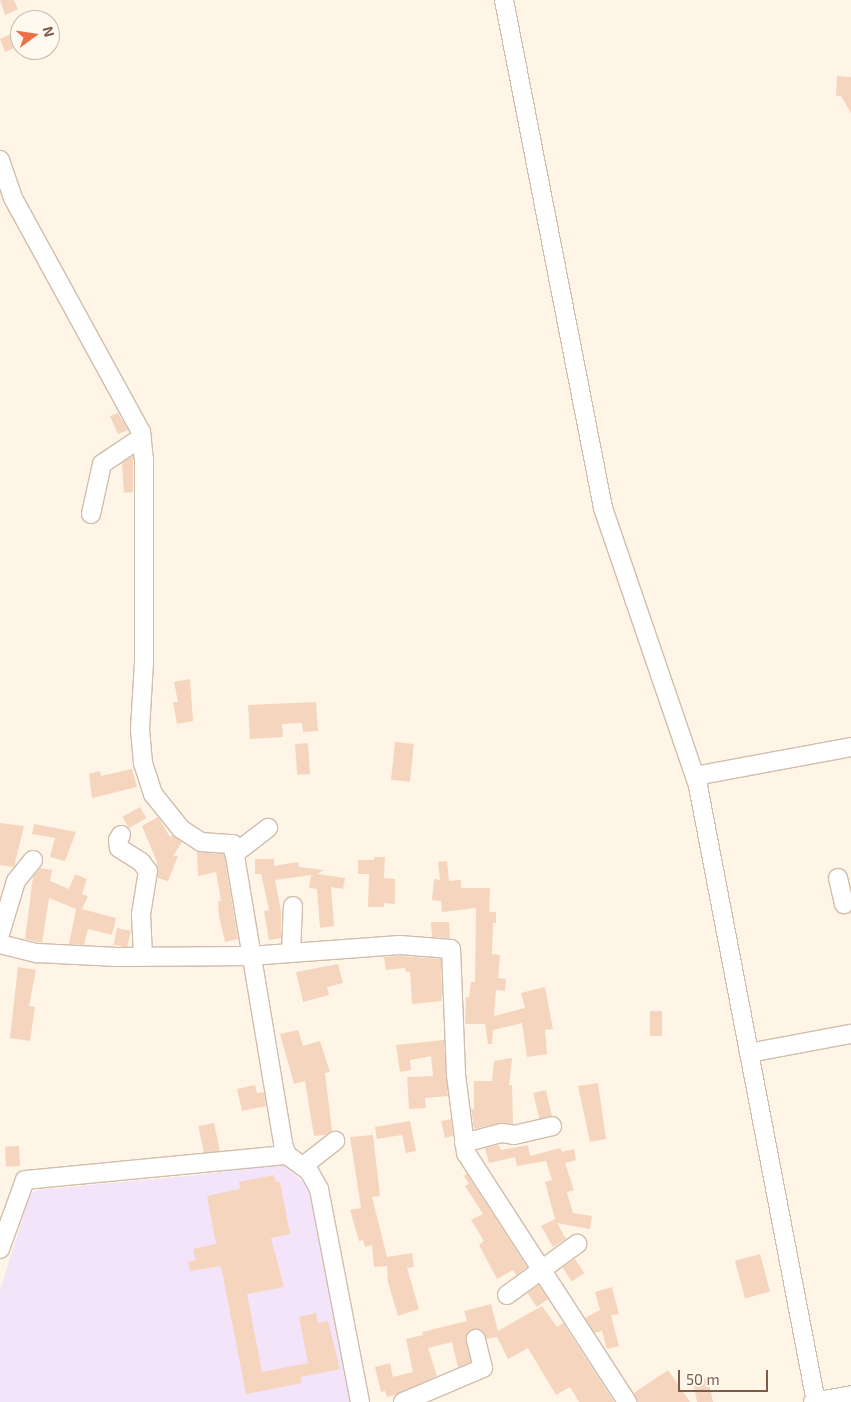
<!DOCTYPE html>
<html>
<head>
<meta charset="utf-8">
<style>
	body { margin:0 }
	#map { position:relative; width:851px; height:1402px; overflow:hidden; background:#fef5e7; font-family:"Exo 2",sans-serif }
	div>[style] { position:absolute }
	.education>* { inset:0; background:#f3e4fa }
	.building>* { inset:0; background:#f5d5bd; transform-origin:0 0 }
	.roads { filter:drop-shadow(1px 0 #d1bdac) drop-shadow(-1px 0 #d1bdac) drop-shadow(0 1px #d1bdac) drop-shadow(0 -1px #d1bdac) }
	.minor>* { height:18px; margin:-9px; padding:0 9px; transform-origin:9px; border-radius:9px; background:#fff }
	span { translate:-50% -50%; white-space:nowrap; text-align:center; line-height:1.15; -webkit-text-stroke:5px #fff9ef; paint-order:stroke }
	.north { position:absolute; left:10px; top:10px; width:50px; height:50px; box-sizing:border-box; background:#fff9ef; border:1px solid #cabaad; border-radius:50%; rotate:76deg; font-size:14px; font-weight:700; line-height:20px; text-align:center; color:#7a5c49 }
	.north::after { content:''; display:block; margin:auto; width:18px; height:22px; background:#ee6f46; clip-path:polygon(50% 0,100% 100%,50% 72%,0 100%) }
	.scale { position:absolute; left:678px; top:1370px; width:90px; height:22px; box-sizing:border-box; border:2px solid #7a5c49; border-top:0; padding-left:6px; font-size:15px; line-height:18px; white-space:nowrap; color:#7a5c49; -webkit-text-stroke:4px #fff9ef; paint-order:stroke }
</style>
</head>
<body>
<div id="map">
	<div class="education">
		<i style="clip-path:polygon(281px 1163px,309px 1187px,351px 1402px,0 1402px,0 1290px,31px 1193px,37px 1190px,199px 1175px)"></i>
	</div>
	<div class="building">
		<i style="clip-path:polygon(0 0,14px 0,18px 9px,5px 15px)"></i>
		<i style="clip-path:polygon(20px 30px,20px 45px,5px 52px,0 39px)"></i>
		<i style="clip-path:polygon(837px 76px,851px 77px,851px 113px,841px 96px,836px 96px)"></i>
		<i style="clip-path:polygon(118px 413px,128px 430px,118px 434px,110px 416px)"></i>
		<i style="clip-path:polygon(133px 456px,133px 492px,124px 493px,122px 463px)"></i>
		<i style="clip-path:polygon(190px 679px,193px 721px,177px 724px,173px 702px,178px 702px,174px 682px)"></i>
		<i style="clip-path:polygon(316px 702px,318px 731px,303px 732px,302px 723px,282px 724px,283px 737px,250px 739px,248px 705px)"></i>
		<i style="left:395px;top:742px;width:19px;height:38px;rotate:6deg"></i>
		<i style="left:308px;top:743px;width:31px;height:13px;rotate:86deg"></i>
		<i style="clip-path:polygon(132px 769px,137px 787px,92px 798px,89px 774px,100px 771px,101px 776px)"></i>
		<i style="left:140px;top:807px;width:13px;height:20px;rotate:61deg"></i>
		<i style="clip-path:polygon(158px 817px,170px 837px,172px 835px,182px 842px,173px 856px,178px 856px,168px 881px,158px 878px,157px 862px,142px 826px)"></i>
		<i style="clip-path:polygon(0 823px,24px 826px,14px 867px,0 865px)"></i>
		<i style="clip-path:polygon(34px 824px,76px 832px,65px 861px,50px 857px,55px 838px,32px 834px)"></i>
		<i style="clip-path:polygon(197px 852px,224px 854px,238px 939px,225px 942px,219px 917px,218px 901px,221px 901px,216px 872px,198px 876px)"></i>
		<i style="clip-path:polygon(374px 857px,385px 857px,384px 878px,395px 879px,395px 904px,384px 903px,384px 907px,368px 907px,369px 874px,358px 874px,358px 860px,374px 860px)"></i>
		<i style="clip-path:polygon(255px 859px,274px 859px,274px 866px,298px 862px,299px 867px,324px 870px,317px 874px,345px 878px,343px 889px,331px 887px,334px 926px,320px 928px,317px 889px,309px 888px,311px 875px,275px 880px,281px 911px,281px 938px,269px 940px,264px 911px,269px 910px,261px 874px,255px 874px)"></i>
		<i style="clip-path:polygon(447px 861px,449px 881px,461px 880px,461px 888px,490px 888px,489px 912px,496px 912px,496px 923px,493px 923px,492px 954px,500px 955px,498px 978px,506px 979px,505px 991px,496px 990px,494px 1016px,525px 1008px,521px 993px,545px 987px,553px 1029px,545px 1030px,547px 1054px,527px 1057px,522px 1023px,493px 1030px,492px 1044px,488px 1044px,485px 1024px,465px 1024px,466px 997px,469px 997px,471px 982px,475px 982px,476px 908px,442px 912px,441px 901px,432px 900px,434px 879px,440px 880px,438px 862px)"></i>
		<i style="clip-path:polygon(40px 868px,52px 870px,50px 881px,69px 889px,75px 874px,87px 879px,82px 894px,88px 896px,82px 909px,116px 918px,112px 935px,88px 929px,84px 945px,69px 944px,76px 909px,49px 898px,42px 943px,25px 939px,33px 877px)"></i>
		<i style="clip-path:polygon(431px 922px,449px 922px,450px 938px,432px 937px)"></i>
		<i style="left:117px;top:928px;width:14px;height:17px;rotate:12deg"></i>
		<i style="clip-path:polygon(400px 956px,441px 959px,442px 1001px,412px 1004px,410px 972px,406px 972px,405px 968px,386px 970px,384px 957px)"></i>
		<i style="clip-path:polygon(338px 964px,343px 983px,327px 987px,329px 995px,303px 1002px,296px 972px)"></i>
		<i style="clip-path:polygon(18px 967px,36px 970px,29px 1006px,35px 1007px,30px 1041px,10px 1038px)"></i>
		<i style="left:650px;top:1011px;width:12px;height:25px"></i>
		<i style="clip-path:polygon(298px 1030px,303px 1046px,320px 1041px,330px 1072px,325px 1073px,332px 1131px,325px 1135px,314px 1136px,305px 1081px,294px 1084px,280px 1034px)"></i>
		<i style="clip-path:polygon(444px 1040px,448px 1096px,425px 1098px,426px 1108px,409px 1109px,407px 1077px,433px 1076px,431px 1056px,410px 1060px,411px 1070px,400px 1072px,396px 1045px)"></i>
		<i style="clip-path:polygon(512px 1058px,509px 1085px,512px 1085px,513px 1124px,500px 1123px,474px 1129px,471px 1109px,474px 1109px,474px 1081px,492px 1081px,494px 1061px)"></i>
		<i style="clip-path:polygon(598px 1083px,606px 1139px,590px 1142px,578px 1086px)"></i>
		<i style="clip-path:polygon(255px 1085px,257px 1093px,264px 1092px,266px 1106px,242px 1111px,237px 1089px)"></i>
		<i style="left:546px;top:1090px;width:27px;height:13px;rotate:77deg"></i>
		<i style="clip-path:polygon(451px 1119px,453px 1136px,445px 1138px,441px 1121px)"></i>
		<i style="clip-path:polygon(410px 1121px,416px 1151px,406px 1153px,402px 1135px,377px 1139px,375px 1127px)"></i>
		<i style="left:214px;top:1123px;width:29px;height:16px;rotate:78deg"></i>
		<i style="clip-path:polygon(373px 1135px,380px 1196px,372px 1197px,387px 1257px,412px 1253px,414px 1267px,407px 1268px,419px 1309px,398px 1316px,388px 1282px,387px 1266px,374px 1267px,372px 1245px,365px 1247px,363px 1240px,359px 1241px,350px 1210px,361px 1208px,350px 1137px)"></i>
		<i style="clip-path:polygon(499px 1145px,501px 1150px,528px 1145px,530px 1156px,560px 1148px,562px 1152px,574px 1149px,576px 1160px,565px 1163px,574px 1190px,567px 1192px,573px 1213px,592px 1216px,590px 1229px,557px 1223px,566px 1239px,553px 1247px,541px 1226px,555px 1219px,545px 1182px,552px 1180px,546px 1161px,517px 1166px,515px 1157px,489px 1163px,485px 1148px)"></i>
		<i style="left:19px;top:1146px;width:20px;height:14px;rotate:87deg"></i>
		<i style="clip-path:polygon(467px 1174px,527px 1267px,516px 1275px,513px 1270px,497px 1279px,479px 1245px,484px 1241px,471px 1220px,483px 1214px,465px 1186px,469px 1184px,464px 1176px)"></i>
		<i style="clip-path:polygon(274px 1175px,276px 1182px,280px 1182px,290px 1234px,271px 1238px,284px 1287px,247px 1294px,262px 1372px,308px 1363px,299px 1317px,316px 1313px,318px 1323px,328px 1321px,340px 1369px,301px 1377px,302px 1383px,246px 1394px,221px 1266px,190px 1271px,188px 1262px,196px 1260px,193px 1249px,216px 1244px,207px 1196px,240px 1189px,239px 1182px)"></i>
		<i style="left:760px;top:1254px;width:39px;height:26px;rotate:75deg"></i>
		<i style="left:575px;top:1259px;width:17px;height:15px;rotate:57deg"></i>
		<i style="left:539px;top:1285px;width:17px;height:14px;rotate:57deg"></i>
		<i style="clip-path:polygon(612px 1287px,619px 1314px,611px 1315px,619px 1346px,607px 1349px,602px 1331px,595px 1333px,585px 1318px,600px 1310px,595px 1292px)"></i>
		<i style="clip-path:polygon(491px 1304px,498px 1331px,542px 1306px,557px 1327px,563px 1323px,614px 1402px,579px 1402px,570px 1387px,556px 1395px,528px 1348px,508px 1359px,497px 1337px,487px 1339px,479px 1329px,469px 1331px,466px 1336px,471px 1362px,458px 1367px,452px 1342px,428px 1348px,437px 1376px,395px 1395px,387px 1397px,385px 1391px,381px 1392px,375px 1367px,390px 1363px,393px 1377px,413px 1372px,406px 1339px,423px 1335px,422px 1332px,467px 1321px,464px 1311px)"></i>
		<i style="clip-path:polygon(668px 1370px,690px 1402px,638px 1402px,634px 1393px)"></i>
		<i style="clip-path:polygon(708px 1378px,713px 1402px,697px 1402px,693px 1381px)"></i>
	</div>
	<div class="roads">
		<div class="minor">
			<i style="left:504px;top:0;width:518px;rotate:78.97deg"></i>
			<i style="left:603px;top:508px;width:294px;rotate:71.1deg"></i>
			<i style="left:698px;top:786px;width:627px;rotate:79.16deg"></i>
			<i style="left:0;top:160px;width:40px;rotate:71.1deg"></i>
			<i style="left:13px;top:198px;width:267px;rotate:61.3deg"></i>
			<i style="left:141px;top:432px;width:27px;rotate:84deg"></i>
			<i style="left:144px;top:459px;width:203px;rotate:90deg"></i>
			<i style="left:144px;top:662px;width:67px;rotate:93.4deg"></i>
			<i style="left:140px;top:729px;width:34px;rotate:85deg"></i>
			<i style="left:143px;top:763px;width:33px;rotate:72deg"></i>
			<i style="left:153px;top:794px;width:45px;rotate:51.3deg"></i>
			<i style="left:181px;top:829px;width:24px;rotate:33deg"></i>
			<i style="left:201px;top:842px;width:32px;rotate:4deg"></i>
			<i style="left:233px;top:844px;width:304px;rotate:80.5deg"></i>
			<i style="left:283px;top:1144px;width:12px;rotate:70deg"></i>
			<i style="left:287px;top:1155px;width:27px;rotate:36deg"></i>
			<i style="left:309px;top:1171px;width:21px;rotate:61deg"></i>
			<i style="left:319px;top:1189px;width:217px;rotate:79.1deg"></i>
			<i style="left:91px;top:514px;width:51px;rotate:-77.6deg"></i>
			<i style="left:102px;top:464px;width:48px;rotate:-34deg"></i>
			<i style="left:695px;top:776px;width:159px;rotate:-10.5deg"></i>
			<i style="left:121px;top:835px;width:6px;rotate:121deg"></i>
			<i style="left:118px;top:840px;width:8px;rotate:83deg"></i>
			<i style="left:119px;top:848px;width:26px;rotate:32deg"></i>
			<i style="left:141px;top:862px;width:11px;rotate:52deg"></i>
			<i style="left:148px;top:871px;width:44px;rotate:99.2deg"></i>
			<i style="left:141px;top:914px;width:42px;rotate:87.3deg"></i>
			<i style="left:234px;top:854px;width:43px;rotate:-37.4deg"></i>
			<i style="left:838px;top:878px;width:27px;rotate:77deg"></i>
			<i style="left:0;top:934px;width:55px;rotate:-73.2deg"></i>
			<i style="left:16px;top:881px;width:27px;rotate:-51deg"></i>
			<i style="left:0;top:944px;width:38px;rotate:14deg"></i>
			<i style="left:37px;top:953px;width:80px;rotate:2.9deg"></i>
			<i style="left:117px;top:957px;width:133px;rotate:-0.4deg"></i>
			<i style="left:250px;top:956px;width:150px;rotate:-4.2deg"></i>
			<i style="left:400px;top:945px;width:51px;rotate:4.5deg"></i>
			<i style="left:451px;top:949px;width:126px;rotate:87.7deg"></i>
			<i style="left:456px;top:1075px;width:79px;rotate:82.7deg"></i>
			<i style="left:466px;top:1153px;width:297px;rotate:57.1deg"></i>
			<i style="left:291px;top:953px;width:47px;rotate:-87.6deg"></i>
			<i style="left:749px;top:1053px;width:104px;rotate:-10.6deg"></i>
			<i style="left:464px;top:1143px;width:39px;rotate:-15deg"></i>
			<i style="left:502px;top:1133px;width:12px;rotate:9deg"></i>
			<i style="left:514px;top:1135px;width:39px;rotate:-13deg"></i>
			<i style="left:303px;top:1166px;width:41px;rotate:-38deg"></i>
			<i style="left:0;top:1249px;width:73px;rotate:-70.1deg"></i>
			<i style="left:25px;top:1180px;width:263px;rotate:-5.5deg"></i>
			<i style="left:507px;top:1295px;width:87px;rotate:-36.1deg"></i>
			<i style="left:403px;top:1402px;width:87px;rotate:-23deg"></i>
			<i style="left:483px;top:1368px;width:30px;rotate:-104deg"></i>
			<i style="left:813px;top:1402px;width:39px;rotate:-10deg"></i>
		</div>
	</div>
	<div class="north">N</div>
	<div class="scale">50 m</div>
</div>
</body>
</html>
